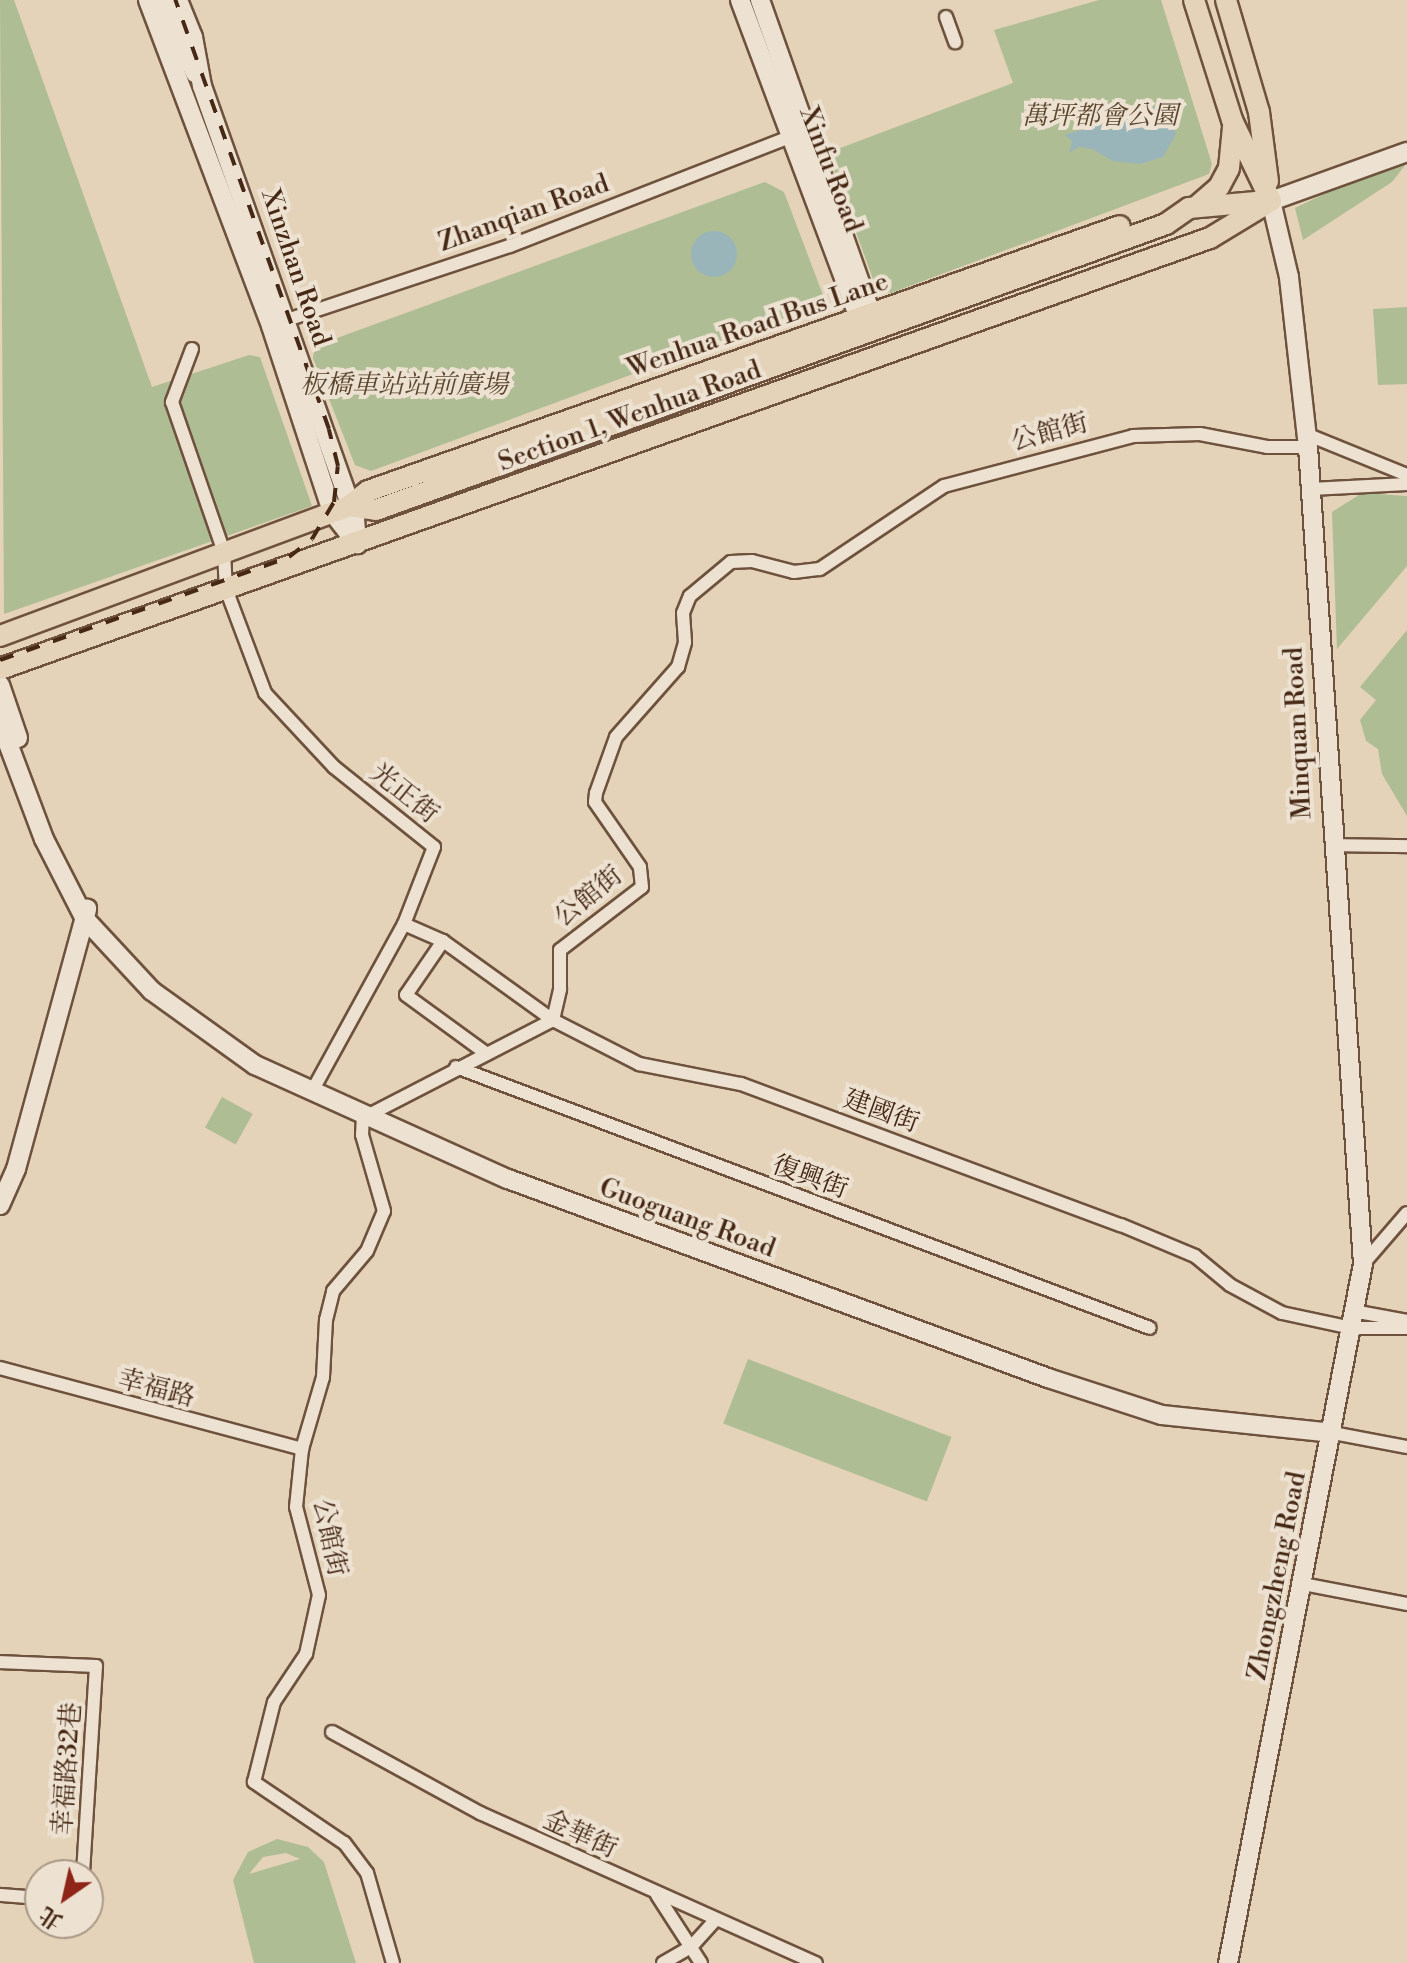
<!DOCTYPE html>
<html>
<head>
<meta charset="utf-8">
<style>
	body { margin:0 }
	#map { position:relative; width:1407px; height:1963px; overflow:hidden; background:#e4d2b9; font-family:"Libre Bodoni","Noto Serif TC",serif }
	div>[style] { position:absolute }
	.green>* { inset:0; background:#afbd94; transform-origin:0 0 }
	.water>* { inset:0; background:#9ab5ba }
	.round { border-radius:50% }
	.roads { filter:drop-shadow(2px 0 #6e523d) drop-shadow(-2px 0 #6e523d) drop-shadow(0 2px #6e523d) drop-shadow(0 -2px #6e523d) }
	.street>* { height:12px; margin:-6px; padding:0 6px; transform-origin:6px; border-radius:6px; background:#ede2d2 }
	.secondary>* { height:18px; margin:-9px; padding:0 9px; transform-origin:9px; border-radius:9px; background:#ede2d2 }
	.primary>* { height:20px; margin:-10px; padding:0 10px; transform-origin:10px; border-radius:10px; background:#e4d2b9 }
	.rail>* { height:4px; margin-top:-2px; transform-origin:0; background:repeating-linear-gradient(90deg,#462814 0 14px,transparent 0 28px) }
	span { translate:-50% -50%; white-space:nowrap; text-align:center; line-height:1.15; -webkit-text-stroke:8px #ede2d2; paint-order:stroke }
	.park-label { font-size:26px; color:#5b462e; font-style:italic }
	.street-label { font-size:26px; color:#462814 }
	.north { position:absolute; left:24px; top:1859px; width:80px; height:80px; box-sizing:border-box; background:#ede2d2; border:2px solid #aa9886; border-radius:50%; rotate:214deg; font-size:22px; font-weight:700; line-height:32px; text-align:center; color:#462814 }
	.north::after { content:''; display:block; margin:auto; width:28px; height:36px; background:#8f2418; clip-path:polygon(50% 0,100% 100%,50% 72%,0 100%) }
</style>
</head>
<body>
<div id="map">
	<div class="green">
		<i style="clip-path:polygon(0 0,14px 0,152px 387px,249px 355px,260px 357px,312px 506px,4px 614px)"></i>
		<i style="clip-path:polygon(1099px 0,1161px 0,1212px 164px,1209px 174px,891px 293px,877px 290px,831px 163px,835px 150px,1013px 83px,994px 30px)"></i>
		<i style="clip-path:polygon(1406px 164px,1392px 182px,1303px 240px,1295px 208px,1353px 180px)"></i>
		<i style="clip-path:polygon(765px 182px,784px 192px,823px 295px,817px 306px,371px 471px,355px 465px,313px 358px,315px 346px)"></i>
		<i style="clip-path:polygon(1407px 307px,1407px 384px,1378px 385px,1373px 309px)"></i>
		<i style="clip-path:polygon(1362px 493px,1407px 496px,1407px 566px,1337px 649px,1332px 512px)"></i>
		<i style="clip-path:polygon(1407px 630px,1407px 816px,1382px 774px,1378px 749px,1366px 741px,1360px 720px,1376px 700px,1360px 687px)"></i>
		<i style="left:222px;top:1097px;width:35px;height:35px;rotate:29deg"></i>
		<i style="left:748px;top:1359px;width:218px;height:69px;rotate:21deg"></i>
		<i style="clip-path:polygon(evenodd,277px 1839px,308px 1847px,324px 1862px,356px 1963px,254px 1963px,233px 1880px,248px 1852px,277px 1839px,286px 1853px,300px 1859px,249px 1874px,263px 1857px,286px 1853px)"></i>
	</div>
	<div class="water">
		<i style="clip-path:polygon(1145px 101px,1173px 121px,1176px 134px,1163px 157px,1140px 164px,1113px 161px,1092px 149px,1079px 147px,1069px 153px,1072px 141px,1065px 135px,1093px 126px,1121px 102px,1137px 114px)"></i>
		<i class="round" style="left:691px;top:231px;width:46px;height:46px"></i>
	</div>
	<div class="roads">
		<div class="street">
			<i style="left:946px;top:17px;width:27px;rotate:70deg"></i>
			<i style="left:281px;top:322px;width:241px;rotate:-18.4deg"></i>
			<i style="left:510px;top:246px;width:300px;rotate:-21.3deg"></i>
			<i style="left:192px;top:349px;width:57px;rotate:110.7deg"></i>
			<i style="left:172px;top:402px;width:159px;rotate:70.9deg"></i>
			<i style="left:224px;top:552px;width:37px;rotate:87deg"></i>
			<i style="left:226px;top:589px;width:111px;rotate:69.4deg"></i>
			<i style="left:265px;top:693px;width:101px;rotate:47deg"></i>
			<i style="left:334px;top:767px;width:128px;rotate:38.7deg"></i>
			<i style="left:434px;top:847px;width:83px;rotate:111.3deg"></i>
			<i style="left:404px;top:924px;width:193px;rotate:118.8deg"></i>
			<i style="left:1306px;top:434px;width:109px;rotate:22.1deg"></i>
			<i style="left:1311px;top:489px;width:96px;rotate:-3deg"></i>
			<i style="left:1332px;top:845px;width:75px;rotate:0.8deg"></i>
			<i style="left:404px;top:924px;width:43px;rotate:23.6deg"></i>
			<i style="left:443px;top:941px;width:135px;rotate:35.7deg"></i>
			<i style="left:553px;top:1020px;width:97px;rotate:27.1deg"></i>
			<i style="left:639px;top:1064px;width:104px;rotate:11.1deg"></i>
			<i style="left:741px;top:1084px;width:405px;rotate:20.4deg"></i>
			<i style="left:1121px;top:1225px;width:80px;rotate:22.7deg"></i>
			<i style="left:1195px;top:1256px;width:45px;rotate:39.6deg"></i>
			<i style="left:1230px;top:1285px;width:59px;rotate:28.3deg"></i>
			<i style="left:1282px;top:1313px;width:72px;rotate:12.1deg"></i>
			<i style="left:1352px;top:1328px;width:55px"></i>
			<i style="left:443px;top:941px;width:65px;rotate:124.4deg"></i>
			<i style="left:406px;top:995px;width:100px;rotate:36.1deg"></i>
			<i style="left:456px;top:1067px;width:741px;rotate:20.61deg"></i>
			<i style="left:1363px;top:1264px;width:67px;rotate:-49.2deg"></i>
			<i style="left:1353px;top:1311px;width:55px;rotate:10.5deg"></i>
			<i style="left:0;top:1368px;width:313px;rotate:15deg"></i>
			<i style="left:1333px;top:1433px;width:75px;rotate:10.7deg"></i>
			<i style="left:1303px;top:1584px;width:106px;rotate:10.9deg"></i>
			<i style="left:0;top:1662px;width:96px;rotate:2.4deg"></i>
			<i style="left:96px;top:1666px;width:209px;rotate:93.6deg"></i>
			<i style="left:332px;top:1732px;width:169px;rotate:28.7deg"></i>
			<i style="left:480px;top:1813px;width:368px;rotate:24.1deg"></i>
			<i style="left:0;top:1895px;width:40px;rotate:4.3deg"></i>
			<i style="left:657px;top:1895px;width:81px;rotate:57.1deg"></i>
			<i style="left:393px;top:1963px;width:94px;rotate:-106.1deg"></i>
			<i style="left:367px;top:1873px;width:38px;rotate:-127deg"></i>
			<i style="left:344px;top:1843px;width:109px;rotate:-145.9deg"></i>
			<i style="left:254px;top:1782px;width:82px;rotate:-76deg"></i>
			<i style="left:274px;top:1702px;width:58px;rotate:-56.3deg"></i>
			<i style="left:306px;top:1654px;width:60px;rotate:-77.6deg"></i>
			<i style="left:319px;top:1595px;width:91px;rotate:-104.6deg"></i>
			<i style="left:296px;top:1507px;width:58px;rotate:-84.1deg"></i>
			<i style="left:302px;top:1449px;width:75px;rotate:-73.7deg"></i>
			<i style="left:323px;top:1377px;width:57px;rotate:-87deg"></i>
			<i style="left:326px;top:1320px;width:30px;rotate:-76deg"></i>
			<i style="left:333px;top:1291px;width:52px;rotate:-49.6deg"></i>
			<i style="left:367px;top:1251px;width:43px;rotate:-67deg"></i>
			<i style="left:384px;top:1211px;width:79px;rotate:-106.1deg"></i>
			<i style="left:362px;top:1135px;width:17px;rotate:-87deg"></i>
			<i style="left:363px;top:1118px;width:214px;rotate:-27.3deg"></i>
			<i style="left:553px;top:1020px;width:32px;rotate:-77deg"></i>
			<i style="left:560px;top:989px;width:39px;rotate:-90deg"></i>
			<i style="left:560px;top:950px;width:103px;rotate:-37.5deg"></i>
			<i style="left:642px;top:887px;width:20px;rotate:-96deg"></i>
			<i style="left:640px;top:867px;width:79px;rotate:-124.7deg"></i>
			<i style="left:595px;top:802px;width:9px;rotate:-84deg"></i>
			<i style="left:596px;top:793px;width:59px;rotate:-70.3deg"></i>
			<i style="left:616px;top:737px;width:94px;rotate:-48.5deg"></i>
			<i style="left:678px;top:667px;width:26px;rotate:-74deg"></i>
			<i style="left:685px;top:642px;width:29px;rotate:-94deg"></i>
			<i style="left:683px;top:613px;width:18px;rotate:-68deg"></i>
			<i style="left:690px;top:596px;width:53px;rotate:-39.7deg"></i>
			<i style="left:731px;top:562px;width:21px;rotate:-3deg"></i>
			<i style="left:752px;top:561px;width:43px;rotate:14.7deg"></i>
			<i style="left:794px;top:572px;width:26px;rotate:-7deg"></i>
			<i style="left:820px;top:569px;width:149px;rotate:-33.8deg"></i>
			<i style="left:944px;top:486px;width:196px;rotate:-14.8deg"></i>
			<i style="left:1133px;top:436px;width:67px;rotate:-1.7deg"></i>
			<i style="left:1200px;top:434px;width:68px;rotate:11deg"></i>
			<i style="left:1267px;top:447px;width:41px"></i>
			<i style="left:663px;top:1963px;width:32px;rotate:-30deg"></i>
			<i style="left:691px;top:1947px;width:36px;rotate:-48deg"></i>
		</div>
		<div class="secondary">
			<i style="left:148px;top:0;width:348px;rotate:69.3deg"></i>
			<i style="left:271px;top:326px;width:196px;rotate:71.8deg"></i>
			<i style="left:332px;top:512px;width:41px;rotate:52deg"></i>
			<i style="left:161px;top:0;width:81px;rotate:65deg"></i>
			<i style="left:178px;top:0;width:40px;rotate:68deg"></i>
			<i style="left:193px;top:37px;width:50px;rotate:79.6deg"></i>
			<i style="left:202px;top:86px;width:459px;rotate:70.5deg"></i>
			<i style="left:355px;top:519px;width:25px;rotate:85deg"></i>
			<i style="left:740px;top:0;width:340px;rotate:69.5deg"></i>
			<i style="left:760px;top:0;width:333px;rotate:70.5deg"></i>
			<i style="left:0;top:685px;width:56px;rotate:71.2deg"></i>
			<i style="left:0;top:722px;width:125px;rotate:69.4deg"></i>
			<i style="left:44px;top:839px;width:90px;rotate:62.9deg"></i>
			<i style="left:85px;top:919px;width:98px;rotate:47.1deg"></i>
			<i style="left:152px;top:991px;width:127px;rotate:35.7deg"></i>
			<i style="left:255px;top:1065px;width:277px;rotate:24.3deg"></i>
			<i style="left:508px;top:1179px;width:576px;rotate:20.23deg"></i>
			<i style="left:1048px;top:1378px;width:120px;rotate:18deg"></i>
			<i style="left:1162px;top:1415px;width:172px;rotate:6deg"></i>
			<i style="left:0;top:1205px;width:39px;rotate:-66deg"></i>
			<i style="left:16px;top:1169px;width:270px;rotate:-74.7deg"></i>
			<i style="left:1228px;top:1963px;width:712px;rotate:-79.07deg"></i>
			<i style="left:1363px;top:1264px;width:819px;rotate:-93.85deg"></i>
			<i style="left:1308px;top:447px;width:171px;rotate:-96.4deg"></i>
			<i style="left:1289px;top:277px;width:78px;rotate:-103.3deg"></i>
			<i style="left:1271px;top:201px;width:145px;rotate:-19.8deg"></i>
		</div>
		<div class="primary">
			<i style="left:1194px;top:0;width:126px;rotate:72.4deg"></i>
			<i style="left:1232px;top:120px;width:90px;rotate:64.3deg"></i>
			<i style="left:1226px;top:0;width:117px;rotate:73.6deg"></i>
			<i style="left:1259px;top:112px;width:70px;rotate:82.6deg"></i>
			<i style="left:1197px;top:206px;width:29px;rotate:-41deg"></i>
			<i style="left:1219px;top:187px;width:21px;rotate:-62deg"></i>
			<i style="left:1229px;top:168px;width:41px;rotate:-84.4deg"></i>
			<i style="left:349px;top:506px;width:24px;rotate:-38deg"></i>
			<i style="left:368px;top:491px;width:797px;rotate:-19.41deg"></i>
			<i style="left:0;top:636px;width:372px;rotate:-20.4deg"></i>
			<i style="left:349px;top:506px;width:27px;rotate:8deg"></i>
			<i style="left:376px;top:510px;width:840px;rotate:-19.9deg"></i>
			<i style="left:1166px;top:224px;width:28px;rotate:-35deg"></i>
			<i style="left:1189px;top:208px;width:78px;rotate:-5.1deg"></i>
			<i style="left:0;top:669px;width:1284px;rotate:-19.61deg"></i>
			<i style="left:1210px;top:238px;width:71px;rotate:-31.2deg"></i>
		</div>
	</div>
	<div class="rail">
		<i style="left:0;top:660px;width:307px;rotate:-19.6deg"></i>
		<i style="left:289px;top:557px;width:29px;rotate:-38deg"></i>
		<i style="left:312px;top:539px;width:43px;rotate:-59.3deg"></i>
		<i style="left:334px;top:502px;width:36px;rotate:-84deg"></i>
		<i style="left:338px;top:466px;width:38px;rotate:-104deg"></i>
		<i style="left:329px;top:429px;width:456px;rotate:-109.7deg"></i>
	</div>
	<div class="park-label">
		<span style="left:1100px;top:117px">萬坪都會公園</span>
		<span style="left:404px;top:386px">板橋車站站前廣場</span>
	</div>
	<div class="street-label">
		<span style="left:830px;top:170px;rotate:69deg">Xinfu Road</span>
		<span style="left:524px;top:214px;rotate:-20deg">Zhanqian Road</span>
		<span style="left:295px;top:268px;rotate:71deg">Xinzhan Road</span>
		<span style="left:758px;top:326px;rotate:-19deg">Wenhua Road Bus Lane</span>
		<span style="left:630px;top:417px;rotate:-20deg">Section 1, Wenhua Road</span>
		<span style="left:1050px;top:433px;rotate:-15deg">公館街</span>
		<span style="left:1299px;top:733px;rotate:-93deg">Minquan Road</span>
		<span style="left:404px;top:794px;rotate:39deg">光正街</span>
		<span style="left:589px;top:897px;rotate:-39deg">公館街</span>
		<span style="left:881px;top:1112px;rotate:20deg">建國街</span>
		<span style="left:810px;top:1178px;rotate:20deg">復興街</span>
		<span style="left:687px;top:1219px;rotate:20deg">Guoguang Road</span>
		<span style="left:156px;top:1389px;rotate:15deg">幸福路</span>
		<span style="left:329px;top:1538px;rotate:78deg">公館街</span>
		<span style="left:1278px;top:1576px;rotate:-79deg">Zhongzheng Road</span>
		<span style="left:68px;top:1769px;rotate:-86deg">幸福路32巷</span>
		<span style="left:580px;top:1835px;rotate:25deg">金華街</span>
	</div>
	<div class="north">北</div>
</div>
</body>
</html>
